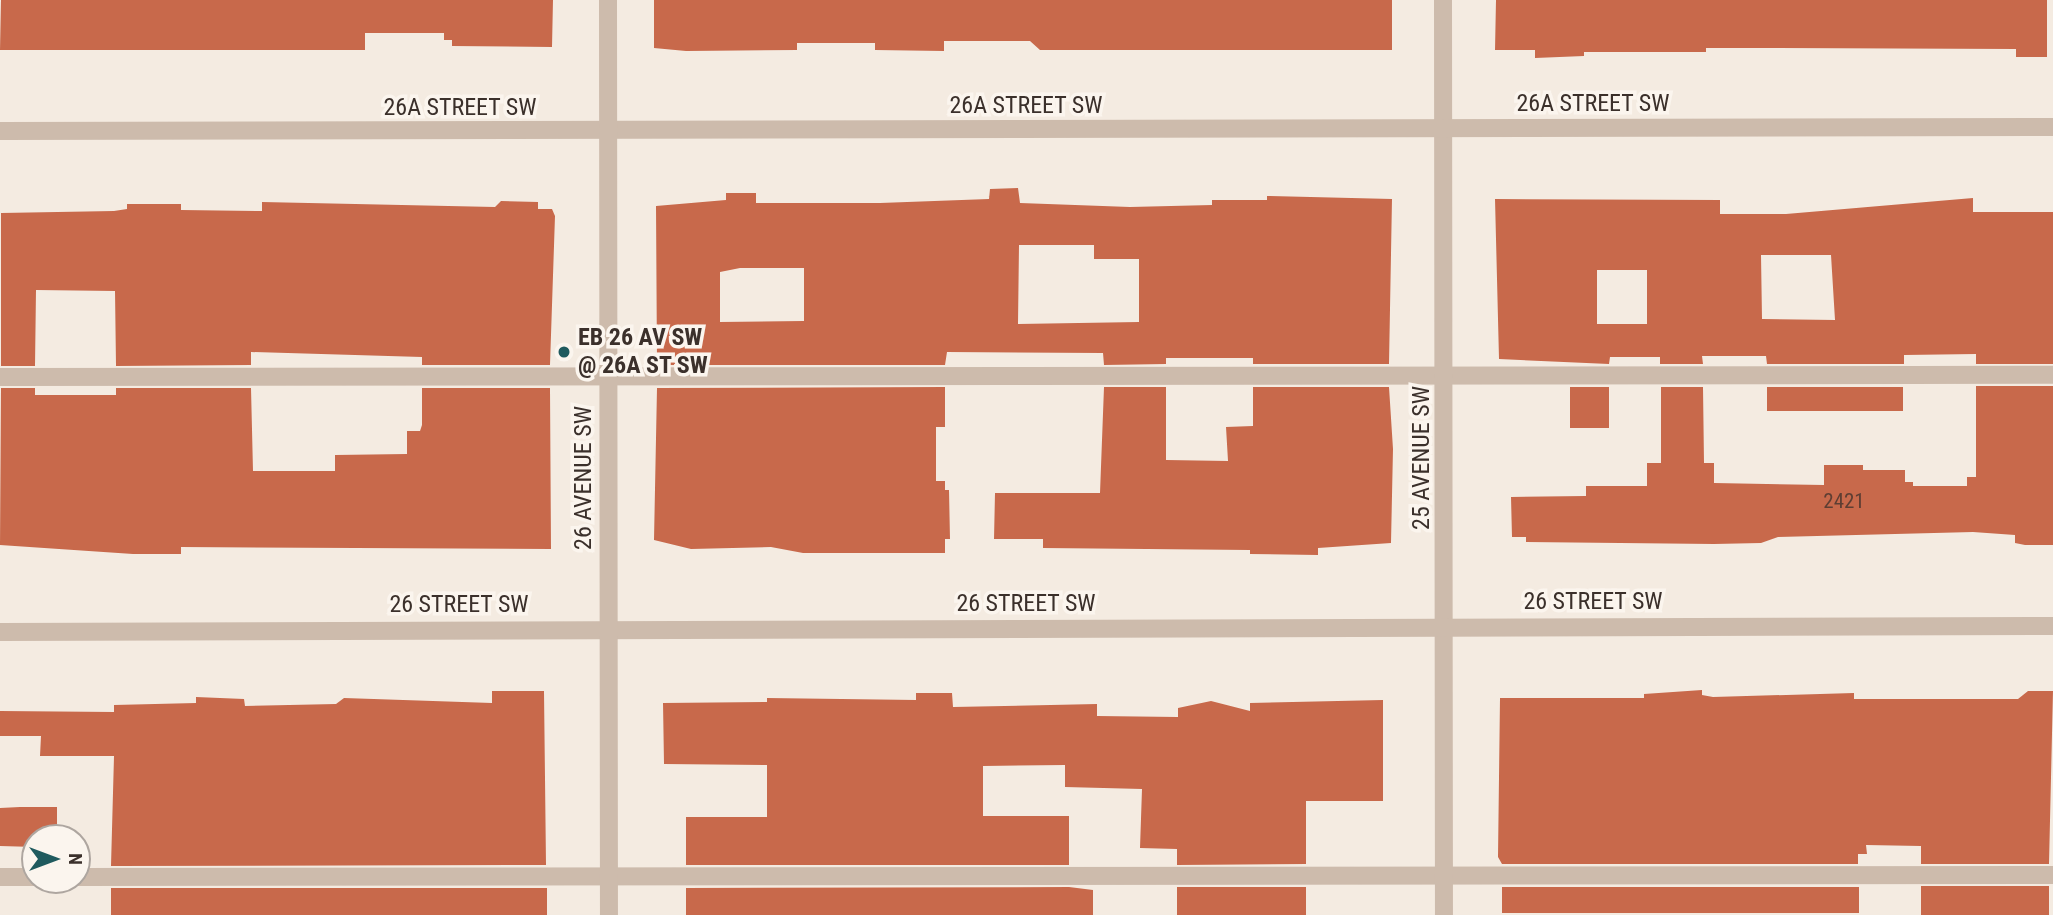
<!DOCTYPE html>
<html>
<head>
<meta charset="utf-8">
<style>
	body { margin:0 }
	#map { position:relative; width:2053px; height:915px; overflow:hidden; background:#f4ebe1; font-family:"Roboto Condensed",sans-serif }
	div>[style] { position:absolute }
	.building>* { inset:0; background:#c8694b; transform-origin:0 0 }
	.service>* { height:18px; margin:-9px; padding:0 9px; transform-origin:9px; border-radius:9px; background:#cdbbac }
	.minor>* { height:18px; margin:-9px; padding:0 9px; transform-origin:9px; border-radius:9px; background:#cdbbac }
	.tertiary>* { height:18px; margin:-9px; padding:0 9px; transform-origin:9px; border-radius:9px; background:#cdbbac }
	.dots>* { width:19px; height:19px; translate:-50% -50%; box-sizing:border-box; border:4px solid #fbf5ee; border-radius:50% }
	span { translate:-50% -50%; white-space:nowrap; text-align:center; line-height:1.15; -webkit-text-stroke:7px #fbf5ee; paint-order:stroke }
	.number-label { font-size:21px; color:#5e3e33 }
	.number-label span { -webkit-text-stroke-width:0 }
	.street-label { font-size:24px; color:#3b302b }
	.poi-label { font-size:24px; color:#3b302b; font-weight:700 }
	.left { translate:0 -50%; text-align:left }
	.north { position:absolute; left:21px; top:824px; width:70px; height:70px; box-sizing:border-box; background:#fbf5ee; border:2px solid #aea6a0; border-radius:50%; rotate:90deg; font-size:19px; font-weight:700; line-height:28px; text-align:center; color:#3b302b }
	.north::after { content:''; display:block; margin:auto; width:24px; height:32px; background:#1f5a5e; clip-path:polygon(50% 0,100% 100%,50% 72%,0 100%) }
</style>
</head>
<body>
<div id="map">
	<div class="building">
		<i style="clip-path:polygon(1px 0,553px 0,552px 47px,452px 46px,452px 40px,444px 40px,444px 33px,365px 33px,365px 50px,0 50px)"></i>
		<i style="clip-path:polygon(654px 0,1392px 0,1392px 50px,1040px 50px,1030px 41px,944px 41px,944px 51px,875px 50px,875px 43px,797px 43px,797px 50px,686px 51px,654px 48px)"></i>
		<i style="clip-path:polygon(1496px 0,2047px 0,2047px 57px,2016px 57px,2016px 49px,1751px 48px,1706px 48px,1706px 52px,1584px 52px,1584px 56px,1535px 58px,1535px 50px,1495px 50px)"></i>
		<i style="clip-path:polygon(evenodd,1018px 188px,1020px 203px,1130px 207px,1212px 205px,1212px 200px,1267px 200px,1267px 196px,1392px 199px,1389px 364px,1253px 364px,1253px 358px,1166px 358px,1166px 364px,1104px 365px,1103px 353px,947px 352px,945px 365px,657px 365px,656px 206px,726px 200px,726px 193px,756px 193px,756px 203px,880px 203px,989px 199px,990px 189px,1018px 188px,1019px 245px,1094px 245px,1094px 259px,1139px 259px,1139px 322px,1018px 324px,1019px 245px,1018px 188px,740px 268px,804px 268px,804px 321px,720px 322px,720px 272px,740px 268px)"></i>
		<i style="clip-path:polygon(evenodd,1973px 198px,1973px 212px,2053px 212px,2053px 364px,1976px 364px,1976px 354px,1904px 355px,1904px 364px,1767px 364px,1766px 356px,1702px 356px,1703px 364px,1660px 364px,1660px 357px,1610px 357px,1609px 364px,1499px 359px,1495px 199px,1720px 200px,1720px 214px,1786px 214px,1973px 198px,1761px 255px,1831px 255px,1835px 320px,1762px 319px,1761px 255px,1973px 198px,1597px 270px,1647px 270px,1647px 324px,1597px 324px,1597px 270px)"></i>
		<i style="clip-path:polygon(501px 201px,538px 202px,538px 209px,552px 209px,555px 216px,550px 365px,422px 365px,422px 357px,251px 352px,251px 365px,116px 366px,115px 291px,36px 290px,35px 366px,1px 366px,1px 213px,114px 211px,127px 209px,127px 204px,181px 204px,181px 210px,262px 211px,262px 202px,495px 207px)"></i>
		<i style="clip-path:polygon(1976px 386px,2053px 386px,2053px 545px,2025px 545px,2015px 543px,2015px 535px,1973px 532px,1778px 537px,1761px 543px,1714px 544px,1526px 542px,1526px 537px,1512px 537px,1511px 497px,1586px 496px,1586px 486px,1647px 486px,1647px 463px,1661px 463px,1661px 387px,1703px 387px,1704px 463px,1714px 463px,1714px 483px,1824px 485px,1824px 465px,1863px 465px,1863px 470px,1905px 470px,1905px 482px,1913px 482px,1913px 486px,1967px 486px,1967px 477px,1976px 477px)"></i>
		<i style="clip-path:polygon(945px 387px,945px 427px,936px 427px,936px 481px,945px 481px,945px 490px,949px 490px,950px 539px,945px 539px,945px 553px,803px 553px,771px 547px,691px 549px,654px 540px,657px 388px)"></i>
		<i style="clip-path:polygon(1104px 387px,1166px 387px,1166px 460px,1228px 461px,1226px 427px,1253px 426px,1253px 387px,1389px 387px,1393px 449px,1391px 543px,1318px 548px,1318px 555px,1250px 554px,1250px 550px,1043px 548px,1043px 539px,994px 539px,995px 493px,1100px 493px)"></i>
		<i style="left:1570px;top:387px;width:39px;height:41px"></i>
		<i style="left:1767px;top:387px;width:136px;height:24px"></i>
		<i style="clip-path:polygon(1px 388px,35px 388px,35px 395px,116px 395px,116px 388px,251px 388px,253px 471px,335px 471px,335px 455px,407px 454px,407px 431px,420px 431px,422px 425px,422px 388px,550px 388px,551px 549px,181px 547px,181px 554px,133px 554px,0 545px)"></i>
		<i style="clip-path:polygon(1702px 690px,1702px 695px,1713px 697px,1854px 693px,1854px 699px,2018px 699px,2028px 691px,2053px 691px,2049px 864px,1921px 864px,1921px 846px,1866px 845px,1867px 854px,1858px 854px,1858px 864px,1502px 864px,1498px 857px,1500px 698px,1644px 698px,1644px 694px)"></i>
		<i style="clip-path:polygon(492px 691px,544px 691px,546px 865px,111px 866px,114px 756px,40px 756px,41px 736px,0 736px,0 711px,114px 712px,114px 705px,196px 703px,196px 697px,244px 699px,245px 706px,336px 704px,344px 698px,492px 703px)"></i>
		<i style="clip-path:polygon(916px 693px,952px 693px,953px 707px,1097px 704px,1097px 716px,1178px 717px,1178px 708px,1211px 701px,1250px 711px,1250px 703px,1383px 700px,1383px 801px,1306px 801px,1306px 864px,1177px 865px,1177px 849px,1140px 848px,1142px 789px,1065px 787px,1065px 765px,983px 766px,983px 816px,1069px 816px,1069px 865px,686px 865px,686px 817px,767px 817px,767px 765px,664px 764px,663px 703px,767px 702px,767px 698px,916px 700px)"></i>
		<i style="clip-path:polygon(20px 807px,57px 807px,57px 838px,35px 838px,35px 847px,0 846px,0 808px)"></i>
		<i style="left:2049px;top:886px;width:29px;height:128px;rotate:90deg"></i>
		<i style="clip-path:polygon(1069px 887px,1093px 890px,1093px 915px,686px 915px,686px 888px)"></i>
		<i style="left:1177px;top:887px;width:129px;height:28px"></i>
		<i style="left:1502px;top:887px;width:357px;height:26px"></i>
		<i style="left:111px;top:888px;width:436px;height:27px"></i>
	</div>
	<div class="service">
		<i style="left:0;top:377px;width:2053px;rotate:-0.06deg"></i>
		<i style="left:0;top:877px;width:35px"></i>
		<i style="left:77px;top:877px;width:1976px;rotate:-0.06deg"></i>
	</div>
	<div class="minor">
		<i style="left:1443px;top:0;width:915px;rotate:89.94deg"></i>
		<i style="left:0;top:131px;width:2053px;rotate:-0.11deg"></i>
		<i style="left:0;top:632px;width:2053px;rotate:-0.17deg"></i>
	</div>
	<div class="tertiary">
		<i style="left:608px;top:0;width:915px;rotate:89.94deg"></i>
	</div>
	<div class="dots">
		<i style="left:564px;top:352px;background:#1f5a5e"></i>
	</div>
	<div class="number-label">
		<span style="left:1844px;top:501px">2421</span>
	</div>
	<div class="street-label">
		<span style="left:1593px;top:104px">26A STREET SW</span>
		<span style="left:1026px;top:106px">26A STREET SW</span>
		<span style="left:460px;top:108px">26A STREET SW</span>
		<span style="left:1422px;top:458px;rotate:-90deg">25 AVENUE SW</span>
		<span style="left:584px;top:478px;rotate:-90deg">26 AVENUE SW</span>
		<span style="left:1593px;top:602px">26 STREET SW</span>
		<span style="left:1026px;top:604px">26 STREET SW</span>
		<span style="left:459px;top:605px">26 STREET SW</span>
	</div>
	<div class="poi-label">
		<span class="left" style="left:578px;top:352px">EB 26 AV SW<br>@ 26A ST SW</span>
	</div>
	<div class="north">N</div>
</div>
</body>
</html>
